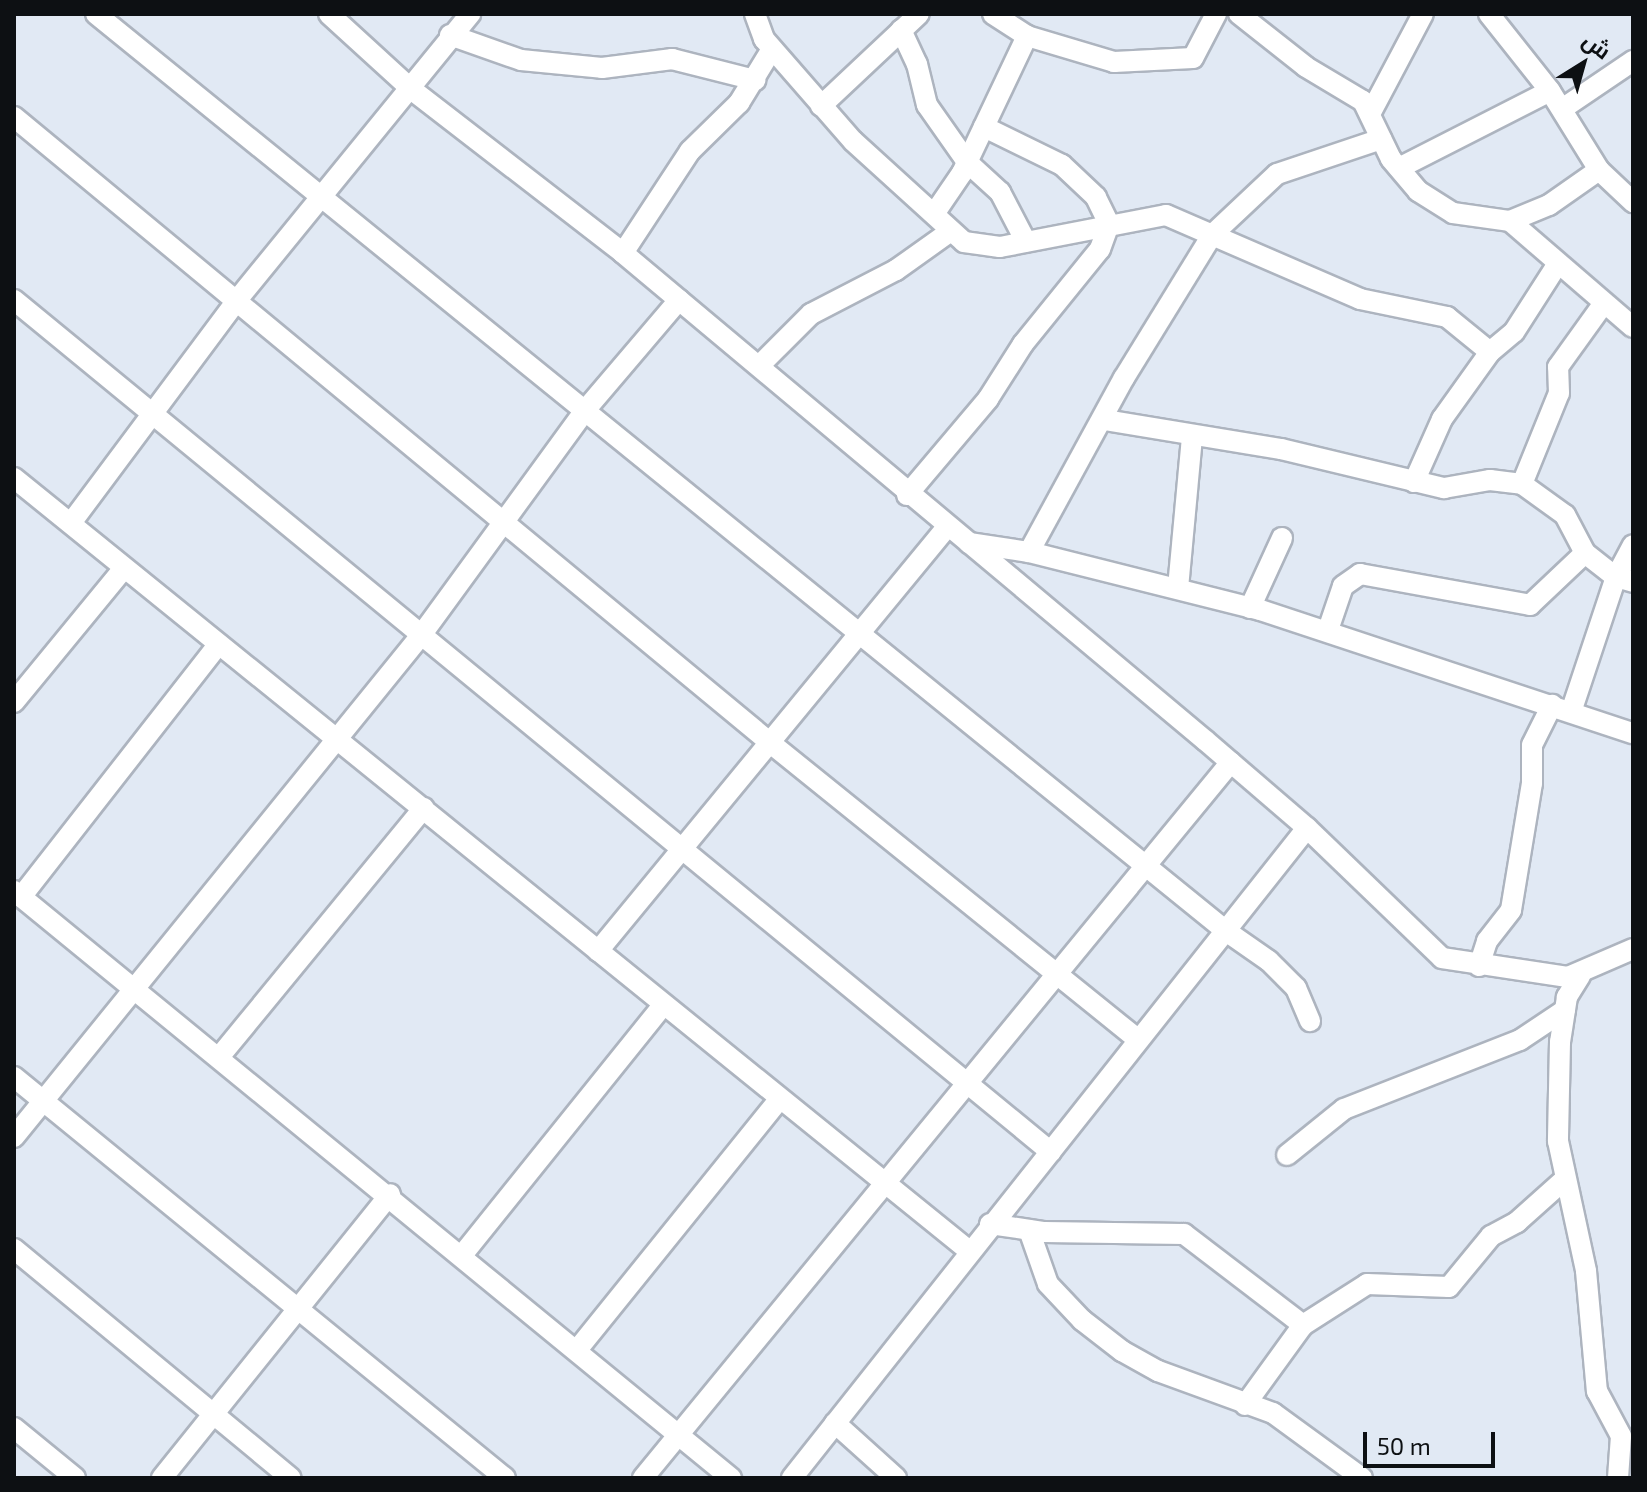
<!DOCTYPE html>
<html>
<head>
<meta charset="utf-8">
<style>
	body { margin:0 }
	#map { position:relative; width:1647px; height:1492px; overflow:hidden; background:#e1e9f4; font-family:"Exo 2",Cairo,sans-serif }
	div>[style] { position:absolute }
	.roads { filter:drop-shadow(2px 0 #adb4bf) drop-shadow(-2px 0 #adb4bf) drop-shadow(0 2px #adb4bf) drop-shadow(0 -2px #adb4bf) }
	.minor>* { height:20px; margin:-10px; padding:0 10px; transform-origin:10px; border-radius:10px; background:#fff }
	span { translate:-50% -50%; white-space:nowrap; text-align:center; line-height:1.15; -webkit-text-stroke:6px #e1e9f4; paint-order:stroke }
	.frame { position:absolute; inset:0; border:16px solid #0d1013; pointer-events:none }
	.north { position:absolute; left:1543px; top:24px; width:80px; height:80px; -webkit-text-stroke:6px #e1e9f4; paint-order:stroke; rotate:37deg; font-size:22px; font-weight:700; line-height:32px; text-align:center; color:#0d1013 }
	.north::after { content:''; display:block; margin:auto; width:28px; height:36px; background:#0d1013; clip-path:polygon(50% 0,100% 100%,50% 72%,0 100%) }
	.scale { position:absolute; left:1363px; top:1432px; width:132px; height:36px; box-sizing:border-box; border:4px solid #0d1013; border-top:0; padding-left:10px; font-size:24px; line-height:28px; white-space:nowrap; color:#0d1013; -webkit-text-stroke:6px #e1e9f4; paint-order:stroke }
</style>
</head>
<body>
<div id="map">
	<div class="roads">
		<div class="minor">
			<i style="left:96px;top:14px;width:1455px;rotate:39.06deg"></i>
			<i style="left:1226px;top:931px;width:52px;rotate:34.9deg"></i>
			<i style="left:1269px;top:961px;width:38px;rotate:45deg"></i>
			<i style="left:1296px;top:988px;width:36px;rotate:67deg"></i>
			<i style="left:329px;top:14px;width:111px;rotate:42.4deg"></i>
			<i style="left:411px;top:89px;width:268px;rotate:37.7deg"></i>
			<i style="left:623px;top:253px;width:760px;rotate:39.93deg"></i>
			<i style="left:1206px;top:741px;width:133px;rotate:40.7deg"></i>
			<i style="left:1307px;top:828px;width:187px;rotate:43.9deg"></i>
			<i style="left:1442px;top:958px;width:127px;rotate:8.6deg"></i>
			<i style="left:1568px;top:977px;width:71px;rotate:-23.3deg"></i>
			<i style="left:755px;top:14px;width:27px;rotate:70deg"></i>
			<i style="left:764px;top:39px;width:135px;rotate:48.9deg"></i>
			<i style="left:853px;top:141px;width:150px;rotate:42.3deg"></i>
			<i style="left:964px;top:242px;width:36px;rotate:8deg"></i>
			<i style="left:1000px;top:247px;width:169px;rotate:-10.9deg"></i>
			<i style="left:1166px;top:215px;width:211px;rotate:23.4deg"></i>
			<i style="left:1360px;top:299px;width:89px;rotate:11.7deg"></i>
			<i style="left:1447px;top:317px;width:55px;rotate:39.1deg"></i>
			<i style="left:993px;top:14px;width:40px;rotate:32.9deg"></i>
			<i style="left:1027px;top:36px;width:91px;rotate:16.6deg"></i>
			<i style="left:1114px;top:62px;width:79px;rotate:-2.9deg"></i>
			<i style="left:1193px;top:58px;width:50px;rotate:-62.4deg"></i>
			<i style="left:1239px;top:14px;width:85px;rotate:38.3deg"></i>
			<i style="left:1306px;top:67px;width:66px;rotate:30.8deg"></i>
			<i style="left:1363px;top:101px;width:64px;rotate:64.2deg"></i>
			<i style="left:1391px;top:159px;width:42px;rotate:49.8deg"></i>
			<i style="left:1418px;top:191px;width:41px;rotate:32.2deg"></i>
			<i style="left:1453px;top:213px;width:58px;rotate:8deg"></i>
			<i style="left:1510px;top:221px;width:42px;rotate:-22.3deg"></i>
			<i style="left:1549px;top:205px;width:61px;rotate:-35deg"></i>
			<i style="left:1489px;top:14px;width:98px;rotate:51.6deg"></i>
			<i style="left:1550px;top:91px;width:93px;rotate:58.2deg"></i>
			<i style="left:1599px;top:170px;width:47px;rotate:43.3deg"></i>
			<i style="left:901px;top:30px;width:38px;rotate:65deg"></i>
			<i style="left:917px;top:64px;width:42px;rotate:76.3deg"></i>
			<i style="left:927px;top:105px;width:70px;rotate:54.9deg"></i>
			<i style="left:967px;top:162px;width:45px;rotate:42.3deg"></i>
			<i style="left:1000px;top:192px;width:56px;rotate:62.5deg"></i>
			<i style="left:450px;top:35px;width:75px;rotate:19.4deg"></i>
			<i style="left:521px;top:60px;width:81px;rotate:5.6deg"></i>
			<i style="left:602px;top:68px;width:71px;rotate:-7.3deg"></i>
			<i style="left:672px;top:59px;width:86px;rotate:14.2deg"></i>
			<i style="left:821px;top:106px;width:134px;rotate:-43.2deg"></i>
			<i style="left:1562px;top:109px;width:86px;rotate:-34.1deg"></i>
			<i style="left:1370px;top:114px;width:113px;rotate:-62.1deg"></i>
			<i style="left:14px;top:117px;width:979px;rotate:39.61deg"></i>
			<i style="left:768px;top:741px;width:474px;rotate:38.9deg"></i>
			<i style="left:1399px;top:168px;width:169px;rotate:-27deg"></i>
			<i style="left:934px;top:214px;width:50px;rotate:-55.7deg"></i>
			<i style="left:962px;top:173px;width:152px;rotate:-64.6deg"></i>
			<i style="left:1510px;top:221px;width:162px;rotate:40.8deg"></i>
			<i style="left:623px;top:253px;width:122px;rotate:-56.7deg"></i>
			<i style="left:690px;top:151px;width:69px;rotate:-44.4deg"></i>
			<i style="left:739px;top:103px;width:63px;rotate:-58.6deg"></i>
			<i style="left:14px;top:300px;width:1342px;rotate:39.41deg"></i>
			<i style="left:759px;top:366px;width:74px;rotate:-45deg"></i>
			<i style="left:811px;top:314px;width:96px;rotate:-27.4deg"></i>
			<i style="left:896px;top:270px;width:64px;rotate:-35.4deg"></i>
			<i style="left:1105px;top:420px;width:178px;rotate:9.4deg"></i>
			<i style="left:1281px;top:449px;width:168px;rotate:13.5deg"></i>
			<i style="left:1444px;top:488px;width:47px;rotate:-9.9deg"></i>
			<i style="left:1490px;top:480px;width:32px;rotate:7deg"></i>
			<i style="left:1522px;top:484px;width:53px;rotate:35.8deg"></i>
			<i style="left:1565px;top:515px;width:43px;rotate:62.2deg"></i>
			<i style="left:1585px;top:553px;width:39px;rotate:38deg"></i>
			<i style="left:1616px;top:577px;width:18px;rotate:16deg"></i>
			<i style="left:14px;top:478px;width:1227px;rotate:38.98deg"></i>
			<i style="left:1414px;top:482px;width:69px;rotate:-66deg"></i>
			<i style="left:1442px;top:419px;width:82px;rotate:-54.4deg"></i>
			<i style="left:1490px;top:352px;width:31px;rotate:-40deg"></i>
			<i style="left:1514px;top:332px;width:80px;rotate:-57.3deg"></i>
			<i style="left:1522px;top:484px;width:98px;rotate:-67.9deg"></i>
			<i style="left:1559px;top:393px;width:26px;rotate:-92deg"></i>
			<i style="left:1558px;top:367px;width:79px;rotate:-54.3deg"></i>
			<i style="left:907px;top:495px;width:126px;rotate:-49.8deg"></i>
			<i style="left:988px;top:399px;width:65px;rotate:-57.5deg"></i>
			<i style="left:1023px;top:344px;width:122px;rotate:-51deg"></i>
			<i style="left:1100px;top:249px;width:27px;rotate:-70deg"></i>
			<i style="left:1109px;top:224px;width:30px;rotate:-116deg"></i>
			<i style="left:1096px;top:197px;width:47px;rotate:-136.7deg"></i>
			<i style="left:1062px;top:165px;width:87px;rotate:-154deg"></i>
			<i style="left:71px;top:523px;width:278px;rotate:-53.3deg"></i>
			<i style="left:237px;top:300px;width:369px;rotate:-50.8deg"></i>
			<i style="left:969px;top:543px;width:61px;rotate:8.5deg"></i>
			<i style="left:1029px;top:552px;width:238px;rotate:14.1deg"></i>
			<i style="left:1260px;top:610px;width:393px;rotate:18.3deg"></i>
			<i style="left:1029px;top:552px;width:198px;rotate:-61.4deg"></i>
			<i style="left:1124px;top:378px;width:168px;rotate:-58.4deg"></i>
			<i style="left:1212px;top:235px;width:89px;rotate:-43.2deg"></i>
			<i style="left:1277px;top:174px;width:110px;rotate:-18.6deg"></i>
			<i style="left:1178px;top:588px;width:153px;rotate:-84.7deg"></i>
			<i style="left:1250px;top:608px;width:77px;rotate:-65.4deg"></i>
			<i style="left:1328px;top:630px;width:46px;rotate:-71.2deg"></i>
			<i style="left:1343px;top:586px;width:21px;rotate:-35deg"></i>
			<i style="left:1360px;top:574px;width:173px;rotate:10.3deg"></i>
			<i style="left:1530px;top:605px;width:76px;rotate:-43.4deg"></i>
			<i style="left:14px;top:702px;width:173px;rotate:-50.6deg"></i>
			<i style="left:1572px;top:709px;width:139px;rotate:-71.6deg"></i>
			<i style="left:1616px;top:577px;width:36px;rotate:-62deg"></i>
			<i style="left:14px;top:891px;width:927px;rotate:39.31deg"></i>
			<i style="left:21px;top:897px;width:321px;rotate:-52deg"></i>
			<i style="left:598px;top:951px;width:549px;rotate:-50.54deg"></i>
			<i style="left:1479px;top:966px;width:26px;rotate:-72deg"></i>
			<i style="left:1487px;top:941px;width:39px;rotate:-52deg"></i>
			<i style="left:1511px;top:910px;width:129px;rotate:-80.6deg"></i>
			<i style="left:1532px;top:783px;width:38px;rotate:-90deg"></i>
			<i style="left:1532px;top:745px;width:45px;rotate:-63.4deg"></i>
			<i style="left:1580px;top:976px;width:25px;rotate:122deg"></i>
			<i style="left:1567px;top:997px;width:46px;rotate:98.8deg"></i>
			<i style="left:1560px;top:1042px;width:99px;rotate:91.2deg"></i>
			<i style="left:1558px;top:1141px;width:133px;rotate:77.8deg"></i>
			<i style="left:1586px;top:1271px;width:121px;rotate:84.8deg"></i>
			<i style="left:1597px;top:1391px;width:51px;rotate:61.9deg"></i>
			<i style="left:1621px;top:1436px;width:42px;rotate:94.1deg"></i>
			<i style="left:220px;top:1056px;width:321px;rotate:-50.6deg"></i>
			<i style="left:14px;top:1077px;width:634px;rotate:39.24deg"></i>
			<i style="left:14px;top:1137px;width:648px;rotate:-50.95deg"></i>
			<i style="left:422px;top:634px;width:280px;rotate:-53.9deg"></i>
			<i style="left:587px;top:408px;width:142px;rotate:-49.6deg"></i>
			<i style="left:1287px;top:1155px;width:73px;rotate:-38.9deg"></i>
			<i style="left:1344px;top:1109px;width:189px;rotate:-21.4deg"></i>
			<i style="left:1520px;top:1040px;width:54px;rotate:-33.7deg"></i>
			<i style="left:990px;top:1224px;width:55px;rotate:8.4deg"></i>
			<i style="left:1044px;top:1232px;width:140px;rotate:0.8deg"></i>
			<i style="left:1184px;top:1234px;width:150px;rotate:37.4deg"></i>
			<i style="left:1029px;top:1230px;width:57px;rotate:70.6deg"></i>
			<i style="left:1048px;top:1284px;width:50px;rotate:46.6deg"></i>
			<i style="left:1082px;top:1320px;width:51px;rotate:37.8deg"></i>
			<i style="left:1122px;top:1351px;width:41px;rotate:29.1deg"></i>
			<i style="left:1158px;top:1371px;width:122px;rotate:20.1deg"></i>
			<i style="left:1273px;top:1413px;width:110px;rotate:36.1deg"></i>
			<i style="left:14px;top:1249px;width:359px;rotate:39.6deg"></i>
			<i style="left:463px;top:1254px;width:319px;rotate:-51.2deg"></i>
			<i style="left:577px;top:1350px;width:321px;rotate:-51.1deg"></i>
			<i style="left:1245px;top:1405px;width:99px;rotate:-54.1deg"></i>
			<i style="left:1303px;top:1325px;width:76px;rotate:-32.6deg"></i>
			<i style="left:1367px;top:1284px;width:82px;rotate:2.1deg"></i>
			<i style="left:1449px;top:1287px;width:66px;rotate:-50.5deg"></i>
			<i style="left:1491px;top:1236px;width:30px;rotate:-28deg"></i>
			<i style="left:1517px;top:1222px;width:63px;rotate:-41.8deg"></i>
			<i style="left:835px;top:1423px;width:82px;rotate:42deg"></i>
			<i style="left:14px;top:1428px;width:79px;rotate:39.3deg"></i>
			<i style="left:162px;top:1478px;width:364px;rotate:-51.2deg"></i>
			<i style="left:643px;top:1478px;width:926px;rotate:-50.61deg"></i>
			<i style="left:792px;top:1478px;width:829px;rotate:-51.61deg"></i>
		</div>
	</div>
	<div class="frame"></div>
	<div class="north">ش</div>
	<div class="scale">50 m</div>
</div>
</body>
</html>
